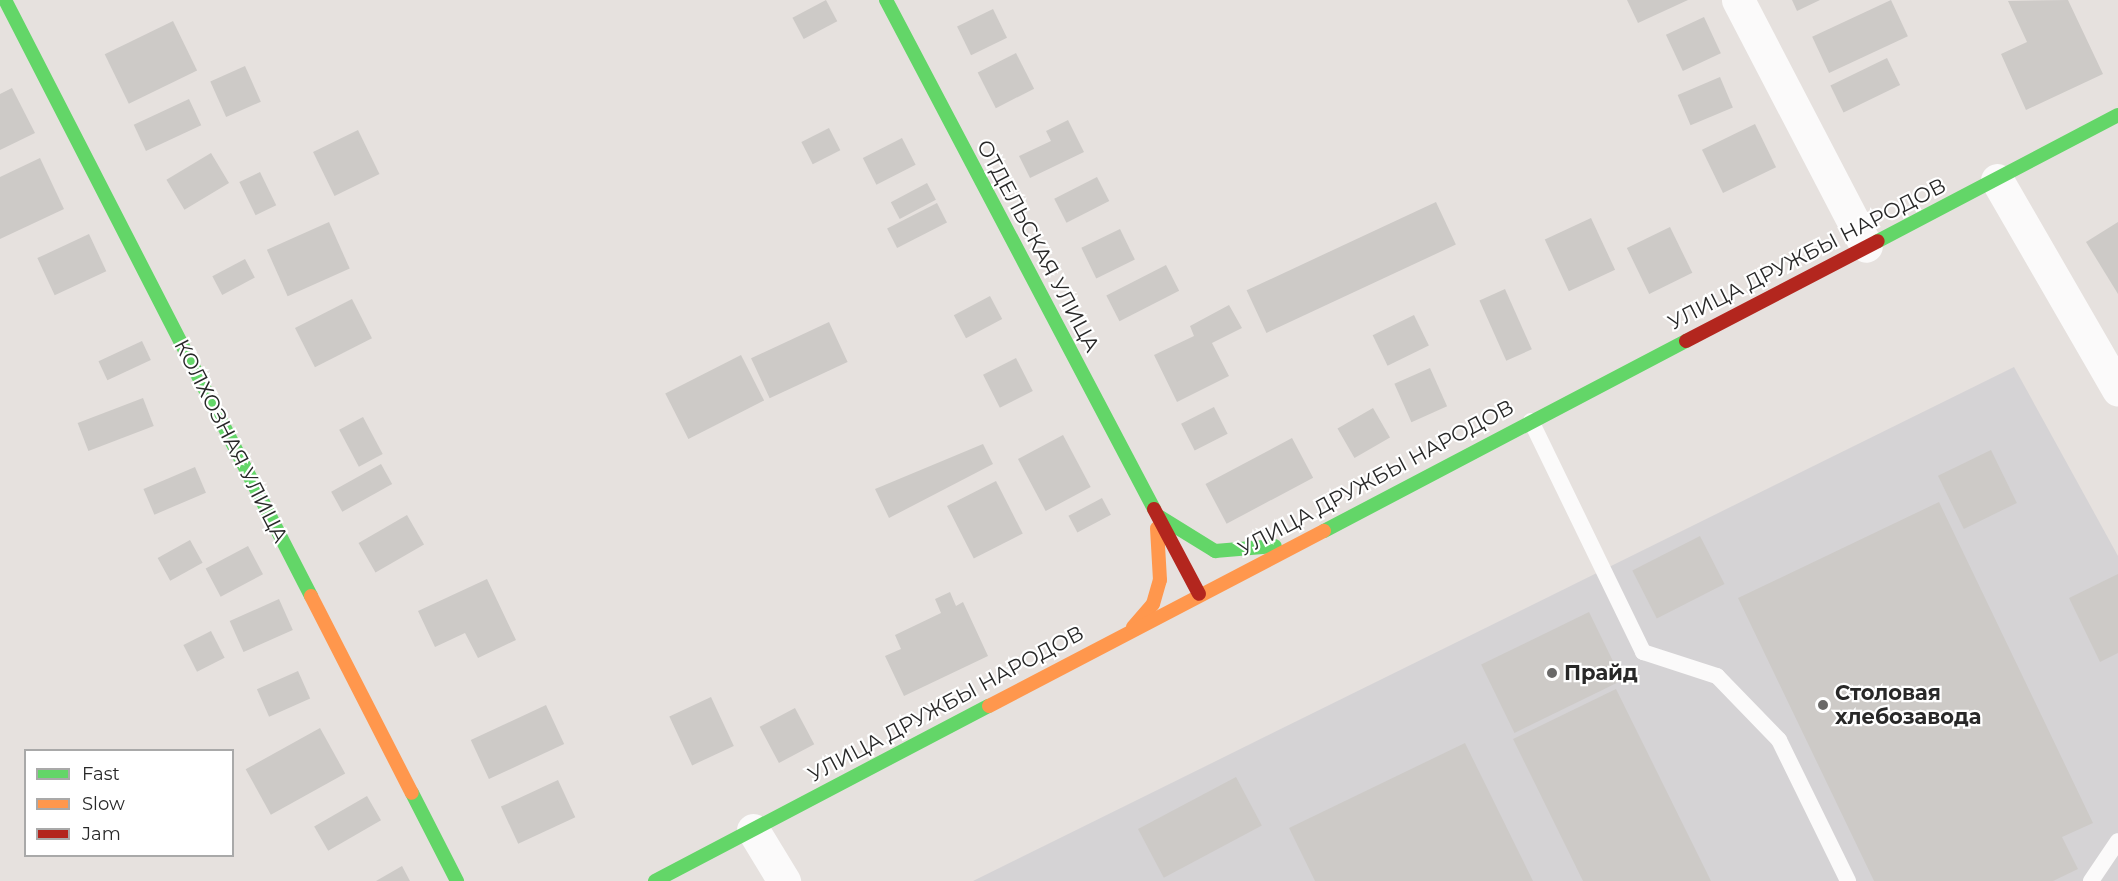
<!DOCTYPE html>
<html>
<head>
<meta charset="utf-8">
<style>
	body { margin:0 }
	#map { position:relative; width:2118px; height:881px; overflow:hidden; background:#e6e1de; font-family:Montserrat,sans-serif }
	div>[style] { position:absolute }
	.industrial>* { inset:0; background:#d5d3d5 }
	.building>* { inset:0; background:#cdcac7; transform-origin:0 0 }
	.lane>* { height:16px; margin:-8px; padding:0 8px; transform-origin:8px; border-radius:8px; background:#fbfafa }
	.street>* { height:33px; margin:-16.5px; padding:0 16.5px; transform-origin:16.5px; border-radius:16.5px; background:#fbfafa }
	.fast>* { height:14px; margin:-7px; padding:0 7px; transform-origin:7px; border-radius:7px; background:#63d668 }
	.slow>* { height:14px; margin:-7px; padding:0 7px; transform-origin:7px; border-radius:7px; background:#ff974d }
	.jam>* { height:14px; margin:-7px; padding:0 7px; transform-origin:7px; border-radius:7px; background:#b3261e }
	.dots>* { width:16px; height:16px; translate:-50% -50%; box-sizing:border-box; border:3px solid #fff; border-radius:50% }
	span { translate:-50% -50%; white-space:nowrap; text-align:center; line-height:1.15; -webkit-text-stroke:4.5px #fff; paint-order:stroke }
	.street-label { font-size:21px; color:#282828 }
	.poi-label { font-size:21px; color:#282828; font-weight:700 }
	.left { translate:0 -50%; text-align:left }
	.legend { position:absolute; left:24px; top:749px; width:210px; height:108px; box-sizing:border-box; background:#fff; border:2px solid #a9a9a9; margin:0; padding:8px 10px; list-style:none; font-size:18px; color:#282828 }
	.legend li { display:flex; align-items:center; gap:12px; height:30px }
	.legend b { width:30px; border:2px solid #a9a9a9 }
</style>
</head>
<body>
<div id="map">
	<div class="industrial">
		<i style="clip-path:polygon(2014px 367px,2118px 556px,2118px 881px,973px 881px)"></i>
	</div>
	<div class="building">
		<i style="left:826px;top:0;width:24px;height:38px;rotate:62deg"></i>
		<i style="clip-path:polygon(1627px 0,1688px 0,1638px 23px)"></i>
		<i style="clip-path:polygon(1792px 0,1820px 0,1797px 11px)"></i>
		<i style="left:1891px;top:0;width:40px;height:87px;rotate:65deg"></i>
		<i style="clip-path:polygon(2068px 0,2103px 74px,2026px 110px,2001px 54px,2027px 42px,2008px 1px)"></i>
		<i style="left:993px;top:9px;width:32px;height:40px;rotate:64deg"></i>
		<i style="left:1704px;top:17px;width:40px;height:42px;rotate:65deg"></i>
		<i style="left:173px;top:21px;width:55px;height:76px;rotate:64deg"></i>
		<i style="left:1016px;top:53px;width:40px;height:43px;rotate:63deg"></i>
		<i style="left:1887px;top:58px;width:30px;height:63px;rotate:64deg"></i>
		<i style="left:245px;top:66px;width:39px;height:38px;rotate:66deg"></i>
		<i style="left:1720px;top:77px;width:33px;height:46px;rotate:67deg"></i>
		<i style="clip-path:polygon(12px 88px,35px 133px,0 150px,0 94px)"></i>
		<i style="left:189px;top:99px;width:29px;height:61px;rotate:65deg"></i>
		<i style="clip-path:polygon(1068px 120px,1084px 152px,1030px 178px,1019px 156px,1051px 141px,1046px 131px)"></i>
		<i style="left:1755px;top:124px;width:48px;height:59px;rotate:64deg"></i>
		<i style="left:829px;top:128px;width:25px;height:31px;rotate:63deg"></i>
		<i style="left:358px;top:130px;width:49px;height:50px;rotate:64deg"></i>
		<i style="left:902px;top:138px;width:30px;height:44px;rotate:63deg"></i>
		<i style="left:211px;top:153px;width:35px;height:52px;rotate:59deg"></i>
		<i style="clip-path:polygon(40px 158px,64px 209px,0 239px,0 177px)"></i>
		<i style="left:260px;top:172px;width:37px;height:23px;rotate:64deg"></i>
		<i style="left:1097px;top:177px;width:27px;height:48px;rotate:63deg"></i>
		<i style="left:927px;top:183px;width:19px;height:41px;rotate:62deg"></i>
		<i style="left:1436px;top:202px;width:47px;height:209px;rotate:65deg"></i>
		<i style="left:937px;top:203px;width:22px;height:56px;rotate:63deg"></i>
		<i style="left:1591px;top:218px;width:57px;height:51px;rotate:65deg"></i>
		<i style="left:329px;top:222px;width:51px;height:68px;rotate:66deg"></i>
		<i style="clip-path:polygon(2118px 222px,2118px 294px,2086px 242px)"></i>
		<i style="left:1670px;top:227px;width:51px;height:48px;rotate:64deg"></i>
		<i style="left:1120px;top:229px;width:34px;height:43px;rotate:64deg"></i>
		<i style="left:89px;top:234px;width:41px;height:57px;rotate:65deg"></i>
		<i style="left:245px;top:259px;width:21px;height:37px;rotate:62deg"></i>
		<i style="left:1166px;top:265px;width:29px;height:67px;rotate:63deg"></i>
		<i style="left:1505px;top:289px;width:66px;height:28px;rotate:66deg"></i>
		<i style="left:990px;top:296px;width:26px;height:41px;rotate:62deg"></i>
		<i style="left:352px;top:299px;width:44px;height:64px;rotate:63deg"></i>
		<i style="clip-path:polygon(1229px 305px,1242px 328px,1212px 343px,1229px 376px,1177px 402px,1154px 355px,1194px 336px,1190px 326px)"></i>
		<i style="left:1414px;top:315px;width:34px;height:46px;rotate:64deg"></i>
		<i style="left:829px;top:322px;width:44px;height:86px;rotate:65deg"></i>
		<i style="left:142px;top:341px;width:21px;height:48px;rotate:65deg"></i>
		<i style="left:741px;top:355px;width:51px;height:85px;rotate:63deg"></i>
		<i style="left:1016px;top:358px;width:37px;height:37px;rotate:63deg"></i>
		<i style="left:1430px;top:368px;width:42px;height:39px;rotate:66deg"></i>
		<i style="left:143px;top:398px;width:30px;height:70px;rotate:69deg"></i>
		<i style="left:1214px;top:407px;width:30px;height:37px;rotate:63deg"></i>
		<i style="left:1373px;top:408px;width:34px;height:41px;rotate:60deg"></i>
		<i style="left:363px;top:417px;width:42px;height:27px;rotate:62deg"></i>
		<i style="left:1063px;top:435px;width:59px;height:51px;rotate:62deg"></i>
		<i style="left:1292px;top:438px;width:45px;height:98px;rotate:62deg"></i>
		<i style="clip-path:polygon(983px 444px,993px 464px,889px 518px,875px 489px)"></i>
		<i style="left:1991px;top:450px;width:59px;height:59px;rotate:64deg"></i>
		<i style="left:381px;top:464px;width:23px;height:57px;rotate:61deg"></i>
		<i style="left:195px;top:467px;width:28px;height:56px;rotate:67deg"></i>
		<i style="left:996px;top:481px;width:59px;height:55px;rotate:63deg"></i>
		<i style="left:1102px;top:498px;width:19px;height:38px;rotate:62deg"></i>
		<i style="clip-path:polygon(1939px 502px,2093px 823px,2062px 837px,2078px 869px,2053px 881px,1874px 881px,1738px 598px)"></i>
		<i style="left:407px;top:515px;width:34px;height:56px;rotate:60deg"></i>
		<i style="left:1700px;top:536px;width:54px;height:76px;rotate:63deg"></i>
		<i style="left:190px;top:540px;width:26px;height:37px;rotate:61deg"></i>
		<i style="left:248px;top:546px;width:32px;height:48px;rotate:62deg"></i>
		<i style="clip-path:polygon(2118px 574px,2118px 653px,2100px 662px,2069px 598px)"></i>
		<i style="clip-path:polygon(487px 579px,516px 640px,478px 658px,465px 633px,435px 647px,418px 611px)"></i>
		<i style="clip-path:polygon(950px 592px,956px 606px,963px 602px,988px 656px,904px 696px,885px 656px,901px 649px,895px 635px,941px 613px,935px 599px)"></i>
		<i style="left:279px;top:599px;width:34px;height:54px;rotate:66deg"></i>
		<i style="left:1589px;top:612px;width:76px;height:120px;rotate:64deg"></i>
		<i style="left:211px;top:631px;width:30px;height:31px;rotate:63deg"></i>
		<i style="left:298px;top:671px;width:30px;height:45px;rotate:66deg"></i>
		<i style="clip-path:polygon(1616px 689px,1711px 881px,1583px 881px,1513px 739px)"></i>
		<i style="left:711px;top:697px;width:54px;height:46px;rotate:65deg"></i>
		<i style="left:546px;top:705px;width:43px;height:83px;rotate:65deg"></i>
		<i style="left:795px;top:708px;width:41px;height:40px;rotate:62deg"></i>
		<i style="left:320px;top:728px;width:52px;height:85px;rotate:61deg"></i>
		<i style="clip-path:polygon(1465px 743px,1533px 881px,1315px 881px,1289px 828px)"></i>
		<i style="left:1236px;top:777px;width:55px;height:111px;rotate:62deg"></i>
		<i style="left:558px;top:780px;width:41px;height:63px;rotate:65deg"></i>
		<i style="left:367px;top:796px;width:28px;height:61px;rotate:60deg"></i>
		<i style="clip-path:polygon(402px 866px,410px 881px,376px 881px)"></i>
	</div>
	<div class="lane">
		<i style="left:1531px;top:421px;width:257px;rotate:64.1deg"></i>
		<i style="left:1643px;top:652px;width:78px;rotate:18deg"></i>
		<i style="left:1717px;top:676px;width:89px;rotate:45.9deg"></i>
		<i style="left:1779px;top:740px;width:157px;rotate:63.9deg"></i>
		<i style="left:2091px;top:881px;width:48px;rotate:-56deg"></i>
	</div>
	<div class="street">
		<i style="left:1738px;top:0;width:277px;rotate:62.5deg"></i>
		<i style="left:1997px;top:180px;width:242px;rotate:60deg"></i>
		<i style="left:753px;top:830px;width:60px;rotate:58.7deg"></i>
	</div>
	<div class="fast">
		<i style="left:5px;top:0;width:670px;rotate:62.82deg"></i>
		<i style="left:886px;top:0;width:575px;rotate:62.23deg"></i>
		<i style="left:1878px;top:241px;width:271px;rotate:-27.7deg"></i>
		<i style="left:1160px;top:517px;width:65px;rotate:31.7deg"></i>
		<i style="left:1215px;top:551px;width:60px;rotate:-4.8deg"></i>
		<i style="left:1324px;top:531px;width:409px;rotate:-27.7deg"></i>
		<i style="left:412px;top:793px;width:99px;rotate:62.9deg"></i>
		<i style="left:655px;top:881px;width:377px;rotate:-27.7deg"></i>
	</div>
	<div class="slow">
		<i style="left:311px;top:596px;width:221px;rotate:62.9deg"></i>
		<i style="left:1133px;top:627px;width:30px;rotate:-49deg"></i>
		<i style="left:1153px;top:604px;width:25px;rotate:-74deg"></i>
		<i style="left:1160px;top:580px;width:52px;rotate:-93.3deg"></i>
		<i style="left:989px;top:706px;width:378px;rotate:-27.6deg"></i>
	</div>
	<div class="jam">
		<i style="left:1686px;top:341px;width:216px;rotate:-27.5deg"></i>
		<i style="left:1154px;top:509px;width:96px;rotate:62.1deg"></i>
	</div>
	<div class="dots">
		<i style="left:1552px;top:673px;background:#6a6968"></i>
		<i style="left:1823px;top:705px;background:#6a6968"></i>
	</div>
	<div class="street-label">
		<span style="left:1038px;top:246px;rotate:62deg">ОТДЕЛЬСКАЯ УЛИЦА</span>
		<span style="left:1807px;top:254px;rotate:-27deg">УЛИЦА ДРУЖБЫ НАРОДОВ</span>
		<span style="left:231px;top:441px;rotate:63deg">КОЛХОЗНАЯ УЛИЦА</span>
		<span style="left:1376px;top:478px;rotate:-28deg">УЛИЦА ДРУЖБЫ НАРОДОВ</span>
		<span style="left:946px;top:704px;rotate:-28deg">УЛИЦА ДРУЖБЫ НАРОДОВ</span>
	</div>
	<div class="poi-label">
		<span class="left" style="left:1564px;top:673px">Прайд</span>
		<span class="left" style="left:1835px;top:705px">Столовая<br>хлебозавода</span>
	</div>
	<ul class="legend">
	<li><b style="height:8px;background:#63d668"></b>Fast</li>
	<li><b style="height:8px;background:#ff974d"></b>Slow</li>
	<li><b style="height:8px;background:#b3261e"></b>Jam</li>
	</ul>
</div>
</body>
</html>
